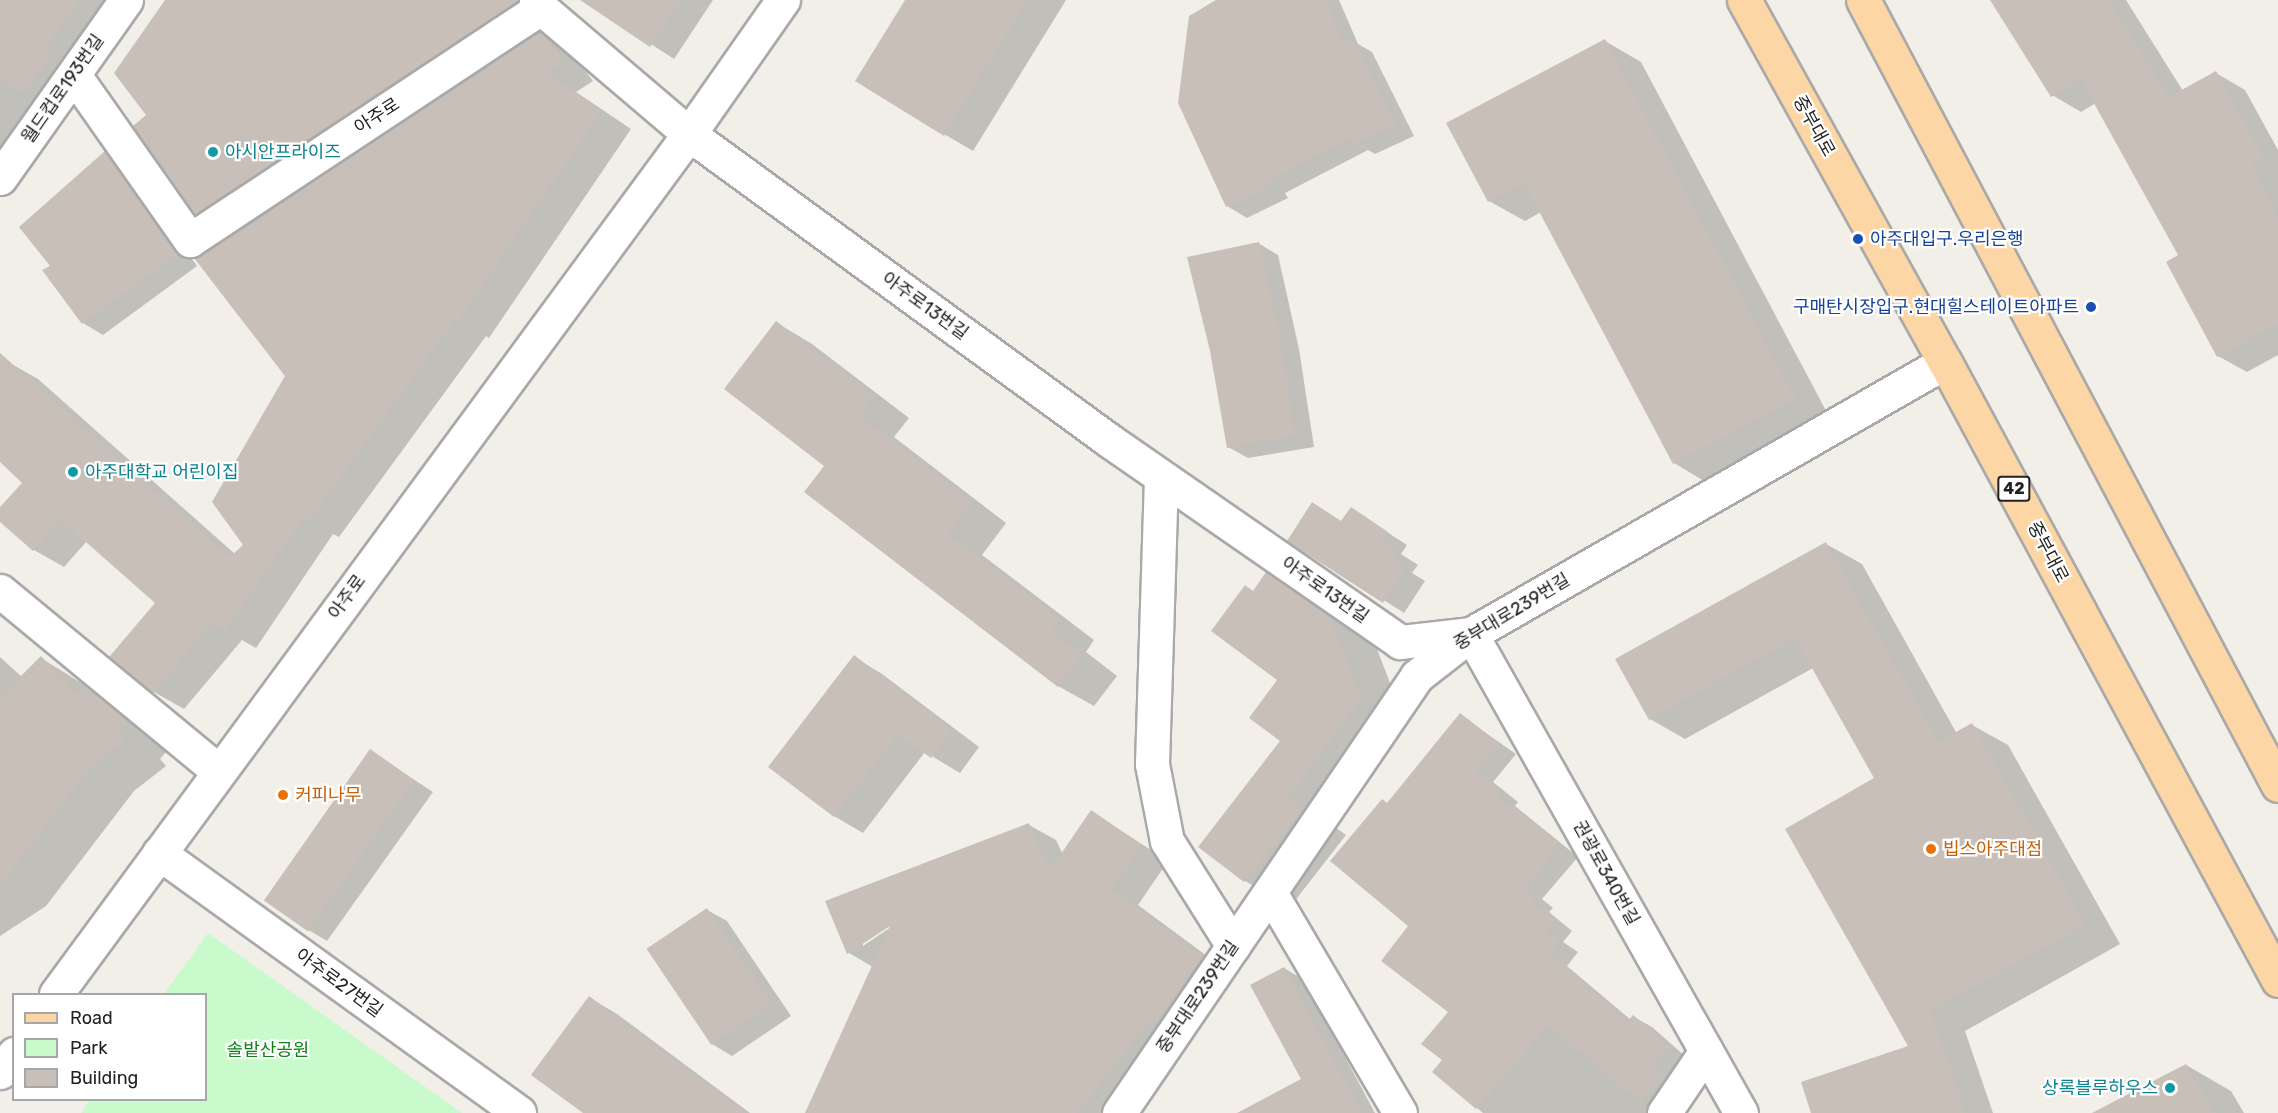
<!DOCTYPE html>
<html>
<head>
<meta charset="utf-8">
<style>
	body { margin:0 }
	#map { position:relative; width:2278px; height:1113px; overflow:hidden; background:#f2efe9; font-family:Rubik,"Noto Sans KR",sans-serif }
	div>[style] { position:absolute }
	.park>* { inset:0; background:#c8facc }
	.shadow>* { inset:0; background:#0003 }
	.building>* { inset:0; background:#c7bfb8; transform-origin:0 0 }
	.roads { filter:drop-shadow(2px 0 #a9a9a9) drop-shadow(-2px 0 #a9a9a9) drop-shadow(0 2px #a9a9a9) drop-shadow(0 -2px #a9a9a9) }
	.minor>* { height:33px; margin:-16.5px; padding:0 16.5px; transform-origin:16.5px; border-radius:16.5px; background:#fff }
	.tertiary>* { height:33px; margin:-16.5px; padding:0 16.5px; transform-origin:16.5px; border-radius:16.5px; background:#fff }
	.primary>* { height:33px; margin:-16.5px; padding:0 16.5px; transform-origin:16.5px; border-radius:16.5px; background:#fcd6a4 }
	.dots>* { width:16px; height:16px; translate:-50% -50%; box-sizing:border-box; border:3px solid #fff; border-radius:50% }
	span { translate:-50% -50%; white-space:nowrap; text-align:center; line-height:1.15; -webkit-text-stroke:4.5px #fff; paint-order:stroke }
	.shield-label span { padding:2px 4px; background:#fff; border:2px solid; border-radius:4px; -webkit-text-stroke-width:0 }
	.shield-label { font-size:16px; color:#222; font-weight:700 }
	.street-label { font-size:18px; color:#222 }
	.culture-label { font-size:18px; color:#0d838f }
	.left { translate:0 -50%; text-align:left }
	.right { translate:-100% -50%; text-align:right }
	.transit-label { font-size:18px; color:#164399 }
	.food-label { font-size:18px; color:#c56008 }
	.park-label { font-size:18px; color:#0c8416 }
	.legend { position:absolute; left:12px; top:993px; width:195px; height:108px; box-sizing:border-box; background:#fff; border:2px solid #a7a7a7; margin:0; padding:8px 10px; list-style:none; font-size:18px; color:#222 }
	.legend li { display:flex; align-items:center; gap:12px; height:30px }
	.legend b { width:30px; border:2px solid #a7a7a7 }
</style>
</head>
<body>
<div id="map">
	<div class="park">
		<i style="clip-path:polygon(208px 933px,462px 1113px,81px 1113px,90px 1100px,206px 1100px,206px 994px,164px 994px)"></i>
	</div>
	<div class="shadow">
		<i style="clip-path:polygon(0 0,116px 0,0 166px)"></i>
		<i style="clip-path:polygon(167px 0,533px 0,215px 224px,196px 213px,148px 115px)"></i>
		<i style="clip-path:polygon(583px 0,713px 0,674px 59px)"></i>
		<i style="clip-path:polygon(907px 0,1066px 0,973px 151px,944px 134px)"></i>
		<i style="clip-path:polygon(1219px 0,1339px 0,1358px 44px,1372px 52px,1414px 136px,1375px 154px,1368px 150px,1285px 193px,1288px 198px,1247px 218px,1227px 206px,1179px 103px)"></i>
		<i style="clip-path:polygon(1992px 0,2126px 0,2183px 91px,2216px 73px,2245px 90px,2278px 150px,2278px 355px,2247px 372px,2218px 356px,2180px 256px,2096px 103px,2081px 112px,2052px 95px)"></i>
		<i style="clip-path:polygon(540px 33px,570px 51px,593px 81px,576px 92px,631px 129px,489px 338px,486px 336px,339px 537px,333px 534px,256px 648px,242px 640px,184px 709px,154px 692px,157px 603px,87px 541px,64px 567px,34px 550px,0 520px,0 509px,24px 482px,0 460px,0 371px,8px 362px,38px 379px,235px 554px,245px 545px)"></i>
		<i style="clip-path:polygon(1605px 41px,1641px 62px,1831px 420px,1709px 484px,1674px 463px,1541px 212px,1525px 221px,1489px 201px)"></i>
		<i style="clip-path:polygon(105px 153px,125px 165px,197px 266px,103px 335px,83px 323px,44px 271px,52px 266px)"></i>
		<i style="clip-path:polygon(1258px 243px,1278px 255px,1299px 349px,1314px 447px,1248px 458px,1228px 447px)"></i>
		<i style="clip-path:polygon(777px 323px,812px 344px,909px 418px,894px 437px,1006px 523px,982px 555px,1094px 640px,1086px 652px,1117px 676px,1094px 706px,1058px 686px,826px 466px)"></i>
		<i style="clip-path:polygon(1351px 509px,1407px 545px,1401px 554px,1418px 565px,1412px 573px,1425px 581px,1404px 613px,1323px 561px)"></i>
		<i style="clip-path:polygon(1826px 544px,1862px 564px,1957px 734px,1972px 725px,2008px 745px,2120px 944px,1965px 1031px,1993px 1113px,1813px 1113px,1910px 1047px,1876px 779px,1813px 668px,1685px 739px,1650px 719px)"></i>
		<i style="clip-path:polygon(1266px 574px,1375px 644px,1406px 724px,1332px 825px,1346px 835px,1290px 907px,1245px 881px,1200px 847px,1282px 741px,1279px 679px,1254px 592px)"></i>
		<i style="clip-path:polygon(0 657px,22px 677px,41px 658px,128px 712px,170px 747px,160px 759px,166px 766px,134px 791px,46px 906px,0 936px)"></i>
		<i style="clip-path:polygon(854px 657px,882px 674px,979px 747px,960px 773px,925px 752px,863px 833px,834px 816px)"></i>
		<i style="clip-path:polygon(1460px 715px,1516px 754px,1493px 782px,1518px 802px,1515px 806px,1578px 857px,1542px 899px,1553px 908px,1549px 912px,1572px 931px,1563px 942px,1578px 952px,1567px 966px,1631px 1020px,1634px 1017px,1652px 1027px,1686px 1057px,1649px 1113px,1483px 1113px,1441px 1078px,1450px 1012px,1410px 926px,1388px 804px)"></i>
		<i style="clip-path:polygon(370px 751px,433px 792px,327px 941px,307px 929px)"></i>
		<i style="clip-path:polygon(evenodd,1092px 812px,1168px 861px,1138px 905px,1230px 973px,1116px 1113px,806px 1113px,873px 967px,849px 953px,827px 902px,1029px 825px,1056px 840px,1063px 855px,1092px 812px,895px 920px,897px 923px,863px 946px,863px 942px,895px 920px)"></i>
		<i style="clip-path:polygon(707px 910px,727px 921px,791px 1016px,732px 1056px,712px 1044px)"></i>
		<i style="clip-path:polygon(1284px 968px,1304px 980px,1375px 1113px,1287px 1113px,1303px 1080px)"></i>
		<i style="clip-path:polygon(590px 998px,617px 1014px,750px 1113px,586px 1113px)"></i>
		<i style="clip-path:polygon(2186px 1065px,2231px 1091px,2244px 1113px,2095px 1113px)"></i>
	</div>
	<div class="building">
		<i style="clip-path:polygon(0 0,81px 0,43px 49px,52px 57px,22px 94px,0 77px)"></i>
		<i style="clip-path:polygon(165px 0,517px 0,517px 1px,195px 214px,133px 126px,146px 115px,114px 73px)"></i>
		<i style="clip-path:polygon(580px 0,682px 0,650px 47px)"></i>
		<i style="clip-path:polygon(905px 0,1028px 0,944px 136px,855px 81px)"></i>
		<i style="clip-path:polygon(1216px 0,1325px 0,1344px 44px,1353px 39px,1396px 125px,1355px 144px,1352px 138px,1267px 182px,1270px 187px,1226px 207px,1178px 103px,1189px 16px)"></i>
		<i style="clip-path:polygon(1990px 0,2109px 0,2169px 97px,2216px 71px,2264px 158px,2251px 165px,2278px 216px,2278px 324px,2217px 357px,2166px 262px,2178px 255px,2080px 78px,2051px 97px)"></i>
		<i style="clip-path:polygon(540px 31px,564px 63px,547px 74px,602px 110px,458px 322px,455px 320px,309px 521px,303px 518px,225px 632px,212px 623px,153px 693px,109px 657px,155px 603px,61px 520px,33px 551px,0 522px,0 507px,22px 483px,0 462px,0 353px,230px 557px,243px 545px,212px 502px,285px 376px,194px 258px)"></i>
		<i style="clip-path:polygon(1605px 39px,1796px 399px,1673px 464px,1524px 183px,1488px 202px,1446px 123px)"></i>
		<i style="clip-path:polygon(105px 151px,178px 254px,82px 324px,42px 270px,50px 266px,19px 227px)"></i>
		<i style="clip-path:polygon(1259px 242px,1280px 336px,1295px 436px,1227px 448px,1210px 351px,1187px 257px)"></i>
		<i style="clip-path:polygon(776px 321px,874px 397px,860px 416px,972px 502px,948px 533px,1060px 619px,1051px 630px,1082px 654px,1058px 687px,804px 492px,824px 466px,724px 389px)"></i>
		<i style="clip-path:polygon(1312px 502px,1341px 521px,1351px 507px,1388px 532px,1382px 541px,1399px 553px,1393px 560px,1406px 568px,1383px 603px,1287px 541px)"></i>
		<i style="clip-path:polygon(1826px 542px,1939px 742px,1972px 723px,2086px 924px,1931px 1011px,1966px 1113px,1811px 1113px,1801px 1082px,1908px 1046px,1785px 829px,1874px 778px,1795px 638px,1649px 720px,1615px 659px)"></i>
		<i style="clip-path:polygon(1266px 572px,1330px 617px,1362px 698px,1288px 798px,1302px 809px,1244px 882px,1198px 847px,1280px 741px,1249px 718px,1277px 680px,1211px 631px,1245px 585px,1253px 591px)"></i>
		<i style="clip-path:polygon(854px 655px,952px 730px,931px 758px,898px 734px,834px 817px,768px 767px)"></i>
		<i style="clip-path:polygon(41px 656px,78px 694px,85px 685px,129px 722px,118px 734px,125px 741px,91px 767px,0 886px,0 697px)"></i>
		<i style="clip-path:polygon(1460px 713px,1499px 743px,1476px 771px,1500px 791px,1497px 794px,1560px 845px,1525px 888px,1536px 897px,1532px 901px,1555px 920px,1546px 931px,1560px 941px,1550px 954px,1628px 1021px,1633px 1015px,1669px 1046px,1653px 1065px,1665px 1074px,1641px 1103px,1548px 1026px,1476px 1109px,1432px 1072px,1442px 1060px,1421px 1044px,1448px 1012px,1381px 961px,1408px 926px,1330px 861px,1382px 799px,1387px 803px)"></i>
		<i style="left:370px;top:749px;width:54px;height:185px;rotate:35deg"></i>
		<i style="clip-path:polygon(1091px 810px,1142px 845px,1112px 889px,1203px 956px,1157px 1020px,1153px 1017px,1077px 1113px,805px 1113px,890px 926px,847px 954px,825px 901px,1029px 823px,1050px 870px)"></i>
		<i style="left:707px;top:908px;width:116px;height:73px;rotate:56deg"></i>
		<i style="clip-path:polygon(1284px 967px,1362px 1113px,1237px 1113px,1301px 1079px,1250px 985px)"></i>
		<i style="clip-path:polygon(589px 996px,746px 1113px,583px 1113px,531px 1075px)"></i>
		<i style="clip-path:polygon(2186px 1064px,2215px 1113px,2092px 1113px)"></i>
	</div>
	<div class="roads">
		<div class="minor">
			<i style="left:536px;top:0;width:9px;rotate:58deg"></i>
			<i style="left:541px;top:8px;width:194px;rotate:40.4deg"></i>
			<i style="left:689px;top:134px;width:521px;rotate:36.1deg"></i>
			<i style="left:1110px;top:441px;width:353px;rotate:34.7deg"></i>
			<i style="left:1400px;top:642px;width:71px;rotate:-6.4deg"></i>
			<i style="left:1471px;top:634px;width:550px;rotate:60.59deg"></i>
			<i style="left:74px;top:75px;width:202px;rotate:54.9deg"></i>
			<i style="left:190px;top:240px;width:421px;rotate:-33.5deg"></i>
			<i style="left:0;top:178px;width:218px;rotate:-54.7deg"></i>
			<i style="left:1161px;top:477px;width:287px;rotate:91.8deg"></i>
			<i style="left:1152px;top:764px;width:78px;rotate:79deg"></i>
			<i style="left:1167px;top:841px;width:124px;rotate:57.8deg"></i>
			<i style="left:0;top:591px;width:283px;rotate:39.5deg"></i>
			<i style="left:159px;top:853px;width:444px;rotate:35.8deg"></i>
			<i style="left:1270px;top:892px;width:256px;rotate:59.5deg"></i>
			<i style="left:1119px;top:1113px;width:529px;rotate:-55.71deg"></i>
			<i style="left:1417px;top:676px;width:68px;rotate:-37.9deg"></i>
			<i style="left:1471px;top:634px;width:546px;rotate:-29.85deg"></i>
			<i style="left:1664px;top:1113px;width:75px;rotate:-55.9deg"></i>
		</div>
		<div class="tertiary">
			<i style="left:56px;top:994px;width:1068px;rotate:-53.65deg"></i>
			<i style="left:689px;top:134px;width:164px;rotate:-55deg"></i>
			<i style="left:0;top:1072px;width:23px;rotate:-52deg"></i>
		</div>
		<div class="primary">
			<i style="left:1744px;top:0;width:414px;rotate:61deg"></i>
			<i style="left:1945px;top:362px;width:702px;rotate:61.68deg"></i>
			<i style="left:1863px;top:0;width:888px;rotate:62.14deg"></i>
		</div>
	</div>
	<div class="dots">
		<i style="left:213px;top:152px;background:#0f9aa8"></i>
		<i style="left:1858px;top:239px;background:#1a4fb4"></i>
		<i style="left:2091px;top:307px;background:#1a4fb4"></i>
		<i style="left:73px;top:472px;background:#0f9aa8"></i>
		<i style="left:283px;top:795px;background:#e8710a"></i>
		<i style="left:1931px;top:849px;background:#e8710a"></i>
		<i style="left:2170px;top:1088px;background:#0f9aa8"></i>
	</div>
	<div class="shield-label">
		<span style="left:2014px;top:489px">42</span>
	</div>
	<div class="street-label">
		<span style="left:63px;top:89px;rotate:-55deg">월드컵로193번길</span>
		<span style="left:377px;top:116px;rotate:-33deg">아주로</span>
		<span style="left:1814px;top:126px;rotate:61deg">중부대로</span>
		<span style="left:925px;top:306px;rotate:36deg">아주로13번길</span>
		<span style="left:2048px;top:552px;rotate:62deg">중부대로</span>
		<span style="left:1325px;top:590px;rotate:35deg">아주로13번길</span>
		<span style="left:347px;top:597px;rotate:-54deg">아주로</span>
		<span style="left:1512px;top:612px;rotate:-31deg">중부대로239번길</span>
		<span style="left:1606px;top:873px;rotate:61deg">권광로340번길</span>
		<span style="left:339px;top:983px;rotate:36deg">아주로27번길</span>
		<span style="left:1198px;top:997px;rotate:-56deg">중부대로239번길</span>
	</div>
	<div class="culture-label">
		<span class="left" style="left:225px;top:152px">아시안프라이즈</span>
		<span class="left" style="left:85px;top:472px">아주대학교 어린이집</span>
		<span class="right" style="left:2158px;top:1088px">상록블루하우스</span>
	</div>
	<div class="transit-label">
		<span class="left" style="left:1870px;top:239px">아주대입구.우리은행</span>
		<span class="right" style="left:2079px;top:307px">구매탄시장입구.현대힐스테이트아파트</span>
	</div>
	<div class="food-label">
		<span class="left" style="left:295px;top:795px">커피나무</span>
		<span class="left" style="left:1943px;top:849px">빕스아주대점</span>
	</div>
	<div class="park-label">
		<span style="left:268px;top:1050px">솔밭산공원</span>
	</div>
	<ul class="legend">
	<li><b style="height:8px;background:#fcd6a4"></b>Road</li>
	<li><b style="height:16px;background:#c8facc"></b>Park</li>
	<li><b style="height:16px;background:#c7bfb8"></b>Building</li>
	</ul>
</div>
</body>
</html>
